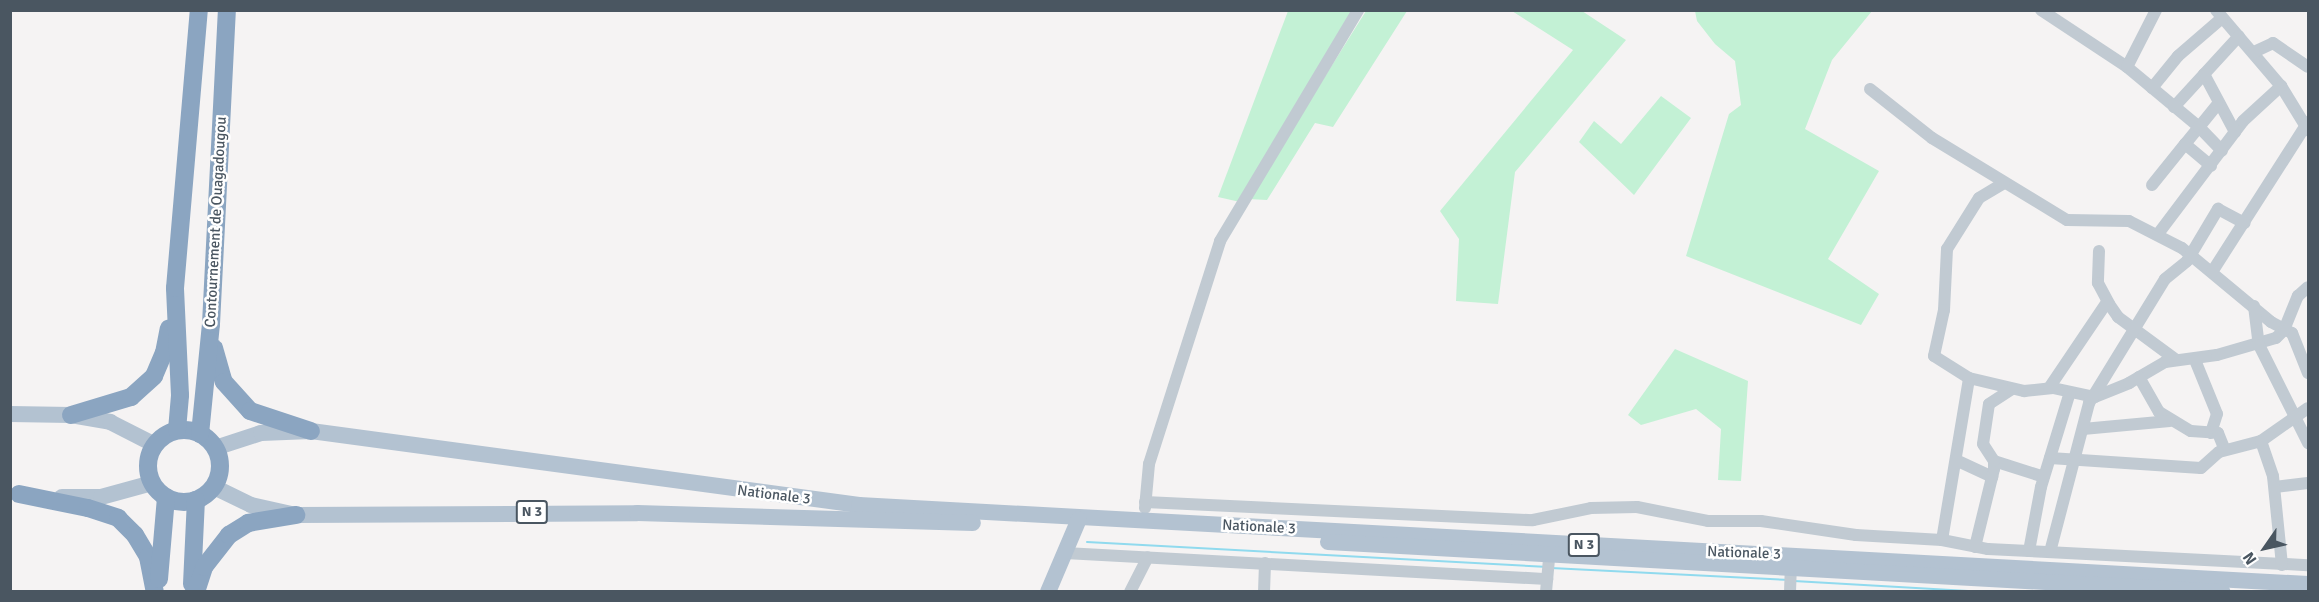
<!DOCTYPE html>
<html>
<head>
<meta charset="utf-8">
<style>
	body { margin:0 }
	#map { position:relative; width:2319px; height:602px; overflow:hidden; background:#f5f3f3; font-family:Signika,sans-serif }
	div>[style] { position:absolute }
	.green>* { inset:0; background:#c3f1d5 }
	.stream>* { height:2px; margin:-1px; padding:0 1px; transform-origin:1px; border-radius:1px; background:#90daee }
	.minor>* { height:12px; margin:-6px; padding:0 6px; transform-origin:6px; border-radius:6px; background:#c1cad2 }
	.major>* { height:16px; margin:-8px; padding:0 8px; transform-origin:8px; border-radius:8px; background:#b3c2d1 }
	.highway>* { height:18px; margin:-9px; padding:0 9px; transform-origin:9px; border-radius:9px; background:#8ba5c1 }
	.highway>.ring { margin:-9px; padding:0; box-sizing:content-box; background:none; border:18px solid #8ba5c1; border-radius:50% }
	span { translate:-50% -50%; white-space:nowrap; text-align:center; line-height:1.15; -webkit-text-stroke:5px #fff; paint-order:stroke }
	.shield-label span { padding:2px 4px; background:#fff; border:2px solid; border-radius:4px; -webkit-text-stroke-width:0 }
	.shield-label { font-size:14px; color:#4a5661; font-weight:700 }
	.street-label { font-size:15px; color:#4a5661 }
	.frame { position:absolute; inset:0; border:12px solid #4a5661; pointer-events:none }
	.north { position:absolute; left:2235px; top:518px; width:60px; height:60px; -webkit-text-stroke:4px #fff; paint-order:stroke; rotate:236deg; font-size:16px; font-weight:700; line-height:24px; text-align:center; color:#4a5661 }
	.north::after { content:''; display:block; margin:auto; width:21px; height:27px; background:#4a5661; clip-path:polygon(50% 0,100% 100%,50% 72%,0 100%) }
</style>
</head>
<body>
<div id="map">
	<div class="green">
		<i style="clip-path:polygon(1288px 11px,1358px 11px,1240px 202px,1218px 197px)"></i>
		<i style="clip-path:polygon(1366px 11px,1407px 11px,1333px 127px,1315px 123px,1267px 200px,1248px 199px)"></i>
		<i style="clip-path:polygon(1512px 11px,1582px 11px,1626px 40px,1515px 172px,1498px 304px,1456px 301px,1459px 239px,1440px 211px,1573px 50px)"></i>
		<i style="clip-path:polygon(1695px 11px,1872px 11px,1832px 60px,1805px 129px,1879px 171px,1828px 259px,1879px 294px,1861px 325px,1686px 256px,1729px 114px,1741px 105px,1735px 61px,1715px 44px,1697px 21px)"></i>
		<i style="clip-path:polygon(1661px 96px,1691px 118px,1634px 195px,1579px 142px,1594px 121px,1621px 144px)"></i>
		<i style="clip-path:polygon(1675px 349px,1748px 381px,1741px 481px,1718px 480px,1721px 429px,1696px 409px,1641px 425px,1628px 415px)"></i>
	</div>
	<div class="stream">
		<i style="left:1087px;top:542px;width:457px;rotate:3.1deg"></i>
		<i style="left:1551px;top:568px;width:234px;rotate:2.9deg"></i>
		<i style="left:1794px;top:581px;width:192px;rotate:3.3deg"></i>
	</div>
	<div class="minor">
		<i style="left:2041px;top:10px;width:103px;rotate:33.5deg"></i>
		<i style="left:2127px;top:67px;width:94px;rotate:39.8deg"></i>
		<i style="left:2199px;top:127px;width:22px;rotate:129deg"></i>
		<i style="left:2185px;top:144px;width:34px;rotate:40deg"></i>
		<i style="left:2216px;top:10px;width:100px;rotate:49.5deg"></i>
		<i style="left:2281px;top:86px;width:52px;rotate:58.5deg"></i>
		<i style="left:2254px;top:52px;width:21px;rotate:-25deg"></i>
		<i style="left:2273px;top:43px;width:42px;rotate:34.4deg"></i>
		<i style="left:2127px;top:67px;width:64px;rotate:-63deg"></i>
		<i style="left:2204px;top:74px;width:66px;rotate:61.9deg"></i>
		<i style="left:2152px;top:88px;width:41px;rotate:-50.9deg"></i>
		<i style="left:2178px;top:56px;width:58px;rotate:-40.8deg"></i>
		<i style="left:1870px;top:89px;width:79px;rotate:38.3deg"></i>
		<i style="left:1932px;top:138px;width:158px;rotate:31.3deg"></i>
		<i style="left:2067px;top:220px;width:62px;rotate:0.9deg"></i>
		<i style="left:2129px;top:221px;width:59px;rotate:27deg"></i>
		<i style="left:2182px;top:248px;width:116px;rotate:39.7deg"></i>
		<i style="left:2271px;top:322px;width:24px;rotate:28deg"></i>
		<i style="left:2292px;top:333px;width:43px;rotate:68.2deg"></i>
		<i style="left:2217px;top:105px;width:28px;rotate:129deg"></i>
		<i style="left:2199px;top:127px;width:33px;rotate:46deg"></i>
		<i style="left:2174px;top:107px;width:96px;rotate:-47.5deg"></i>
		<i style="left:2004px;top:183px;width:29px;rotate:149deg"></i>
		<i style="left:1979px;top:198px;width:60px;rotate:122.1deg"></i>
		<i style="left:1947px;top:249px;width:61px;rotate:92.8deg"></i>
		<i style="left:1944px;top:310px;width:47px;rotate:102.3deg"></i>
		<i style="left:1934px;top:356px;width:41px;rotate:32.2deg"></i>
		<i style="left:1969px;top:378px;width:57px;rotate:13.3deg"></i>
		<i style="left:2024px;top:391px;width:29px;rotate:-6deg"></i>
		<i style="left:2053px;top:388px;width:43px;rotate:12.1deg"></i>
		<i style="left:2095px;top:397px;width:37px;rotate:-22deg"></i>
		<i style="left:2129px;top:383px;width:42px;rotate:-30.3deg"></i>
		<i style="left:2165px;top:362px;width:52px;rotate:-7.7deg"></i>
		<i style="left:2217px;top:355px;width:61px;rotate:-16.1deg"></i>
		<i style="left:2276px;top:338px;width:11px;rotate:-45deg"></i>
		<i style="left:2284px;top:330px;width:37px;rotate:-68deg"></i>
		<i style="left:2298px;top:296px;width:13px;rotate:-42deg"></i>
		<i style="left:2152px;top:185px;width:53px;rotate:-51.2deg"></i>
		<i style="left:2158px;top:234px;width:141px;rotate:-53deg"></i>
		<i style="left:2243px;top:121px;width:52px;rotate:-42.6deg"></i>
		<i style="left:2099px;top:251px;width:32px;rotate:92deg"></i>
		<i style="left:2098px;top:283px;width:24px;rotate:62deg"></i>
		<i style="left:2109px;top:304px;width:16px;rotate:55deg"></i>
		<i style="left:2118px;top:317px;width:71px;rotate:36.4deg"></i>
		<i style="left:2212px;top:272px;width:178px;rotate:-57.4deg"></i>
		<i style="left:2254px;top:306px;width:39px;rotate:83deg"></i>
		<i style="left:2259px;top:345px;width:110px;rotate:63.4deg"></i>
		<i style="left:2195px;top:360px;width:58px;rotate:67.8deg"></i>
		<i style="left:2217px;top:414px;width:20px;rotate:108deg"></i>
		<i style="left:2139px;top:377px;width:40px;rotate:60.3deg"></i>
		<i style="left:2159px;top:412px;width:37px;rotate:31deg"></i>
		<i style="left:2191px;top:431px;width:27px;rotate:4deg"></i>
		<i style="left:2218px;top:433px;width:18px;rotate:68deg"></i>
		<i style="left:2049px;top:388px;width:104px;rotate:-56deg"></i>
		<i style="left:2083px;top:429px;width:87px;rotate:-5.3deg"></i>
		<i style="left:2050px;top:458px;width:151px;rotate:3.8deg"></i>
		<i style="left:2201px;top:468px;width:24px;rotate:-42deg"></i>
		<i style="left:2219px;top:452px;width:43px;rotate:-14.7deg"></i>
		<i style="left:1958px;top:461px;width:38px;rotate:25deg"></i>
		<i style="left:1994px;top:461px;width:52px;rotate:17.7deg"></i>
		<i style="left:2275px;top:487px;width:33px;rotate:-7deg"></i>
		<i style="left:1145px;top:502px;width:388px;rotate:2.7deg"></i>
		<i style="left:1533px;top:520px;width:59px;rotate:-11.7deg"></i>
		<i style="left:1591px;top:508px;width:46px;rotate:-1.2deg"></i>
		<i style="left:1637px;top:507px;width:72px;rotate:11.2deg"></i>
		<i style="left:1708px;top:521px;width:53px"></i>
		<i style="left:1761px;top:521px;width:96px;rotate:8.4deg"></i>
		<i style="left:1856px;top:535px;width:86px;rotate:3.3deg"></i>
		<i style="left:1942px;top:540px;width:47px;rotate:11.1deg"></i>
		<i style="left:1988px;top:549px;width:320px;rotate:2.9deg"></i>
		<i style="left:1145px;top:508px;width:44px;rotate:-84.8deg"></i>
		<i style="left:1149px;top:464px;width:234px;rotate:-72.3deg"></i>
		<i style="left:1220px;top:241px;width:269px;rotate:-59.1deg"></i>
		<i style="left:1942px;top:540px;width:164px;rotate:-80.5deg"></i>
		<i style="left:1975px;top:547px;width:80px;rotate:-76.3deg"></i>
		<i style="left:1994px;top:469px;width:8px;rotate:-90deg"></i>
		<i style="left:1994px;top:461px;width:20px;rotate:-123deg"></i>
		<i style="left:1983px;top:444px;width:40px;rotate:-81.5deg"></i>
		<i style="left:1989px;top:404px;width:27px;rotate:-33deg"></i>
		<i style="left:2029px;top:551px;width:65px;rotate:-79.4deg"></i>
		<i style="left:2041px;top:487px;width:99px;rotate:-73deg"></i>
		<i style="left:2050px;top:552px;width:154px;rotate:-75.3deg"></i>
		<i style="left:2089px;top:403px;width:145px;rotate:-58.5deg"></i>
		<i style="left:2165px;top:279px;width:28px;rotate:-39deg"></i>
		<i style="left:2187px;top:261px;width:61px;rotate:-59.2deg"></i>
		<i style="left:2218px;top:209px;width:30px;rotate:28deg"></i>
		<i style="left:1065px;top:553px;width:483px;rotate:3.1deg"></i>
		<i style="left:2282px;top:565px;width:89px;rotate:-95.8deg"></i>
		<i style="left:2273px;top:476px;width:37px;rotate:-109deg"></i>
		<i style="left:2261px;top:441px;width:57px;rotate:-35.1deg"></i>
		<i style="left:1130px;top:592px;width:39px;rotate:-63deg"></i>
		<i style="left:1264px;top:592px;width:29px;rotate:-88deg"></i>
		<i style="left:1546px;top:592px;width:44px;rotate:-84.8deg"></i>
		<i style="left:1790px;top:592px;width:30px;rotate:-88deg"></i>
	</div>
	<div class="major">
		<i style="left:10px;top:414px;width:61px;rotate:0.9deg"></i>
		<i style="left:71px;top:415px;width:40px;rotate:10deg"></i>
		<i style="left:110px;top:422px;width:51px;rotate:27.1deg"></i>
		<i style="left:215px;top:448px;width:48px;rotate:-18.1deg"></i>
		<i style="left:261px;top:433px;width:50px;rotate:-2.3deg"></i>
		<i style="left:311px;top:431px;width:553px;rotate:7.69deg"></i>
		<i style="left:859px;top:505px;width:1451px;rotate:3.12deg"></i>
		<i style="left:214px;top:487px;width:41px;rotate:25.9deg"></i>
		<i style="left:251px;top:505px;width:46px;rotate:12.5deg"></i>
		<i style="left:296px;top:515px;width:341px;rotate:-0.3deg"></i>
		<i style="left:637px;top:513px;width:336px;rotate:1.7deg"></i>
		<i style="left:62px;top:497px;width:39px"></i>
		<i style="left:101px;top:497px;width:53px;rotate:-15.4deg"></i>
		<i style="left:1328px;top:542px;width:896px;rotate:3.2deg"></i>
		<i style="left:1048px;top:592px;width:79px;rotate:-67deg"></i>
	</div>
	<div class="highway">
		<i style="left:214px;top:348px;width:35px;rotate:74deg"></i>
		<i style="left:224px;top:382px;width:39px;rotate:48deg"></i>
		<i style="left:250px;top:411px;width:64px;rotate:18.2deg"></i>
		<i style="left:71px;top:415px;width:63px;rotate:-16.7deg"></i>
		<i style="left:131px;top:397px;width:31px;rotate:-42deg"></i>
		<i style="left:154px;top:376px;width:25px;rotate:-67deg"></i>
		<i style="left:164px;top:353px;width:25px;rotate:-79deg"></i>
		<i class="ring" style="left:148px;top:430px;width:54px;height:54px"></i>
		<i style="left:177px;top:430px;width:35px;rotate:-85deg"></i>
		<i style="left:180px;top:395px;width:107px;rotate:-92.7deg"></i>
		<i style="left:175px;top:288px;width:279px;rotate:-85.1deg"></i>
		<i style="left:200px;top:434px;width:111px;rotate:-84.3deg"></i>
		<i style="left:211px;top:324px;width:314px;rotate:-87.1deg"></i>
		<i style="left:19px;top:494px;width:70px;rotate:11.5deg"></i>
		<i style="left:88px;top:508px;width:32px;rotate:18deg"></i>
		<i style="left:118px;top:518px;width:24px;rotate:45deg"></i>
		<i style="left:135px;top:535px;width:26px;rotate:59deg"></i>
		<i style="left:148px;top:557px;width:36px;rotate:79deg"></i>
		<i style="left:159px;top:579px;width:82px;rotate:-85.1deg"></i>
		<i style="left:192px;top:584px;width:84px;rotate:-87.3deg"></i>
		<i style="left:196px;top:592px;width:26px;rotate:-72deg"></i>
		<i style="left:204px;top:567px;width:41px;rotate:-52deg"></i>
		<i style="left:229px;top:535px;width:22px;rotate:-32deg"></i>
		<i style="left:248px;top:523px;width:49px;rotate:-9.5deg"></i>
	</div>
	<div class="shield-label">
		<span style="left:532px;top:512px">N 3</span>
		<span style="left:1584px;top:545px">N 3</span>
	</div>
	<div class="street-label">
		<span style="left:216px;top:222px;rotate:-87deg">Contournement de Ouagadougou</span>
		<span style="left:774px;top:495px;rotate:7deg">Nationale 3</span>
		<span style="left:1259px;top:527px;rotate:3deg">Nationale 3</span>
		<span style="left:1744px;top:553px;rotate:2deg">Nationale 3</span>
	</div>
	<div class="frame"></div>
	<div class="north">N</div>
</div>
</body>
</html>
